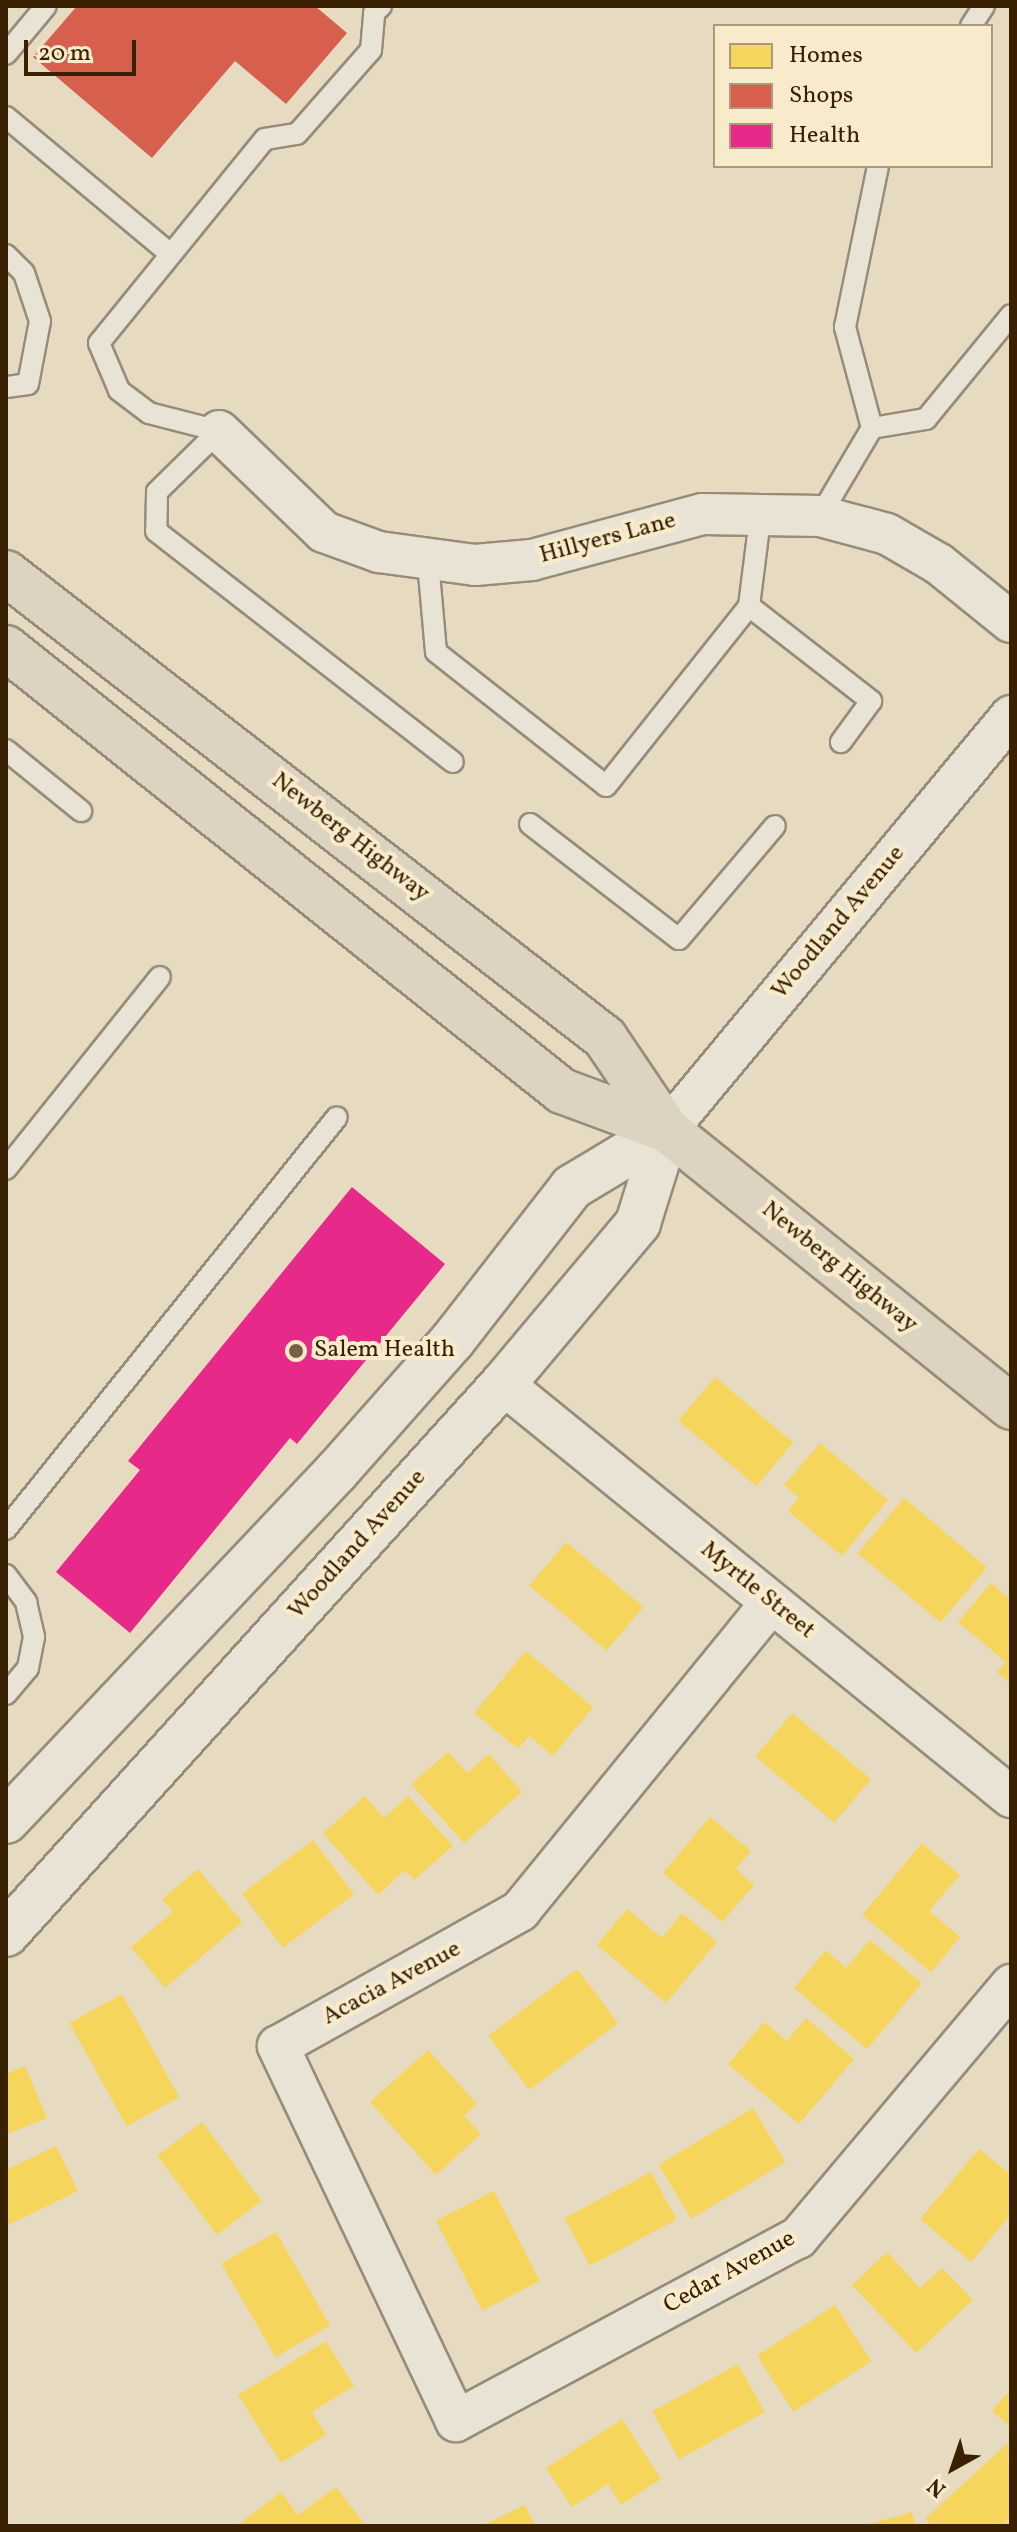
<!DOCTYPE html>
<html>
<head>
<meta charset="utf-8">
<style>
	body { margin:0 }
	#map { position:relative; width:1017px; height:2532px; overflow:hidden; background:#e6dac0; font-family:Vollkorn,serif }
	div>[style] { position:absolute }
	.homes>* { inset:0; background:#f6d55c; transform-origin:0 0 }
	.shops>* { inset:0; background:#d6604d }
	.health>* { inset:0; background:#e7298a }
	.roads { filter:drop-shadow(2px 0 #968c79) drop-shadow(-2px 0 #968c79) drop-shadow(0 2px #968c79) drop-shadow(0 -2px #968c79) }
	.service>* { height:20px; margin:-10px; padding:0 10px; transform-origin:10px; border-radius:10px; background:#e9e3d6 }
	.minor>* { height:40px; margin:-20px; padding:0 20px; transform-origin:20px; border-radius:20px; background:#e9e3d6 }
	.secondary>* { height:44px; margin:-22px; padding:0 22px; transform-origin:22px; border-radius:22px; background:#e9e3d6 }
	.primary>* { height:44px; margin:-22px; padding:0 22px; transform-origin:22px; border-radius:22px; background:#ddd3c1 }
	.dots>* { width:22px; height:22px; translate:-50% -50%; box-sizing:border-box; border:4px solid #f8ebcc; border-radius:50% }
	span { translate:-50% -50%; white-space:nowrap; text-align:center; line-height:1.15; -webkit-text-stroke:8px #f8ebcc; paint-order:stroke }
	.street-label { font-size:24px; color:#382000 }
	.poi-label { font-size:24px; color:#382000 }
	.left { translate:0 -50%; text-align:left }
	.frame { position:absolute; inset:0; border:8px solid #382000; pointer-events:none }
	.legend { position:absolute; left:713px; top:24px; width:280px; height:144px; box-sizing:border-box; background:#f8ebcc; border:2px solid #ab9a7a; margin:0; padding:10px 14px; list-style:none; font-size:24px; color:#382000 }
	.legend li { display:flex; align-items:center; gap:16px; height:40px }
	.legend b { width:40px; border:2px solid #ab9a7a }
	.north { position:absolute; left:913px; top:2428px; width:80px; height:80px; -webkit-text-stroke:6px #f8ebcc; paint-order:stroke; rotate:220deg; font-size:22px; font-weight:700; line-height:32px; text-align:center; color:#382000 }
	.north::after { content:''; display:block; margin:auto; width:28px; height:36px; background:#382000; clip-path:polygon(50% 0,100% 100%,50% 72%,0 100%) }
	.scale { position:absolute; left:24px; top:40px; width:112px; height:36px; box-sizing:border-box; border:4px solid #382000; border-top:0; padding-left:10px; font-size:24px; line-height:28px; white-space:nowrap; color:#382000; -webkit-text-stroke:6px #f8ebcc; paint-order:stroke }
</style>
</head>
<body>
<div id="map">
	<div class="homes">
		<i style="left:715px;top:1377px;width:102px;height:57px;rotate:40deg"></i>
		<i style="clip-path:polygon(820px 1443px,888px 1500px,842px 1556px,788px 1511px,799px 1498px,784px 1485px)"></i>
		<i style="left:904px;top:1498px;width:108px;height:72px;rotate:40deg"></i>
		<i style="left:566px;top:1542px;width:101px;height:57px;rotate:40deg"></i>
		<i style="clip-path:polygon(991px 1583px,1011px 1600px,1011px 1684px,997px 1672px,1006px 1662px,958px 1622px)"></i>
		<i style="clip-path:polygon(526px 1651px,593px 1707px,553px 1756px,529px 1736px,518px 1749px,474px 1713px)"></i>
		<i style="left:792px;top:1713px;width:103px;height:57px;rotate:40deg"></i>
		<i style="clip-path:polygon(448px 1752px,467px 1773px,489px 1754px,522px 1792px,464px 1843px,411px 1784px)"></i>
		<i style="clip-path:polygon(365px 1796px,384px 1818px,408px 1796px,453px 1846px,414px 1880px,405px 1870px,378px 1895px,323px 1833px)"></i>
		<i style="clip-path:polygon(710px 1817px,751px 1851px,736px 1869px,754px 1885px,722px 1922px,663px 1873px)"></i>
		<i style="left:313px;top:1840px;width:68px;height:89px;rotate:53deg"></i>
		<i style="clip-path:polygon(922px 1843px,960px 1875px,929px 1911px,960px 1937px,931px 1972px,862px 1915px)"></i>
		<i style="clip-path:polygon(198px 1869px,242px 1922px,165px 1988px,131px 1947px,173px 1912px,162px 1899px)"></i>
		<i style="clip-path:polygon(627px 1909px,662px 1938px,682px 1913px,717px 1942px,666px 2003px,597px 1945px)"></i>
		<i style="clip-path:polygon(870px 1940px,922px 1983px,867px 2049px,794px 1988px,826px 1950px,846px 1968px)"></i>
		<i style="left:577px;top:1969px;width:68px;height:111px;rotate:53deg"></i>
		<i style="left:122px;top:1994px;width:118px;height:60px;rotate:61deg"></i>
		<i style="clip-path:polygon(806px 2018px,854px 2059px,799px 2124px,728px 2064px,764px 2022px,787px 2041px)"></i>
		<i style="clip-path:polygon(428px 2050px,477px 2104px,464px 2116px,481px 2134px,436px 2175px,370px 2102px)"></i>
		<i style="clip-path:polygon(25px 2066px,47px 2118px,7px 2134px,6px 2074px)"></i>
		<i style="left:753px;top:2108px;width:63px;height:110px;rotate:59deg"></i>
		<i style="left:202px;top:2122px;width:99px;height:56px;rotate:53deg"></i>
		<i style="clip-path:polygon(56px 2146px,78px 2191px,6px 2226px,6px 2170px)"></i>
		<i style="clip-path:polygon(979px 2149px,1011px 2175px,1011px 2214px,971px 2262px,920px 2219px)"></i>
		<i style="left:651px;top:2172px;width:54px;height:98px;rotate:62deg"></i>
		<i style="left:494px;top:2191px;width:101px;height:65px;rotate:63deg"></i>
		<i style="left:276px;top:2232px;width:108px;height:63px;rotate:60deg"></i>
		<i style="clip-path:polygon(887px 2252px,920px 2288px,942px 2268px,973px 2300px,916px 2353px,852px 2285px)"></i>
		<i style="left:835px;top:2305px;width:67px;height:93px;rotate:57deg"></i>
		<i style="clip-path:polygon(326px 2341px,354px 2386px,312px 2412px,326px 2435px,281px 2463px,238px 2395px)"></i>
		<i style="left:738px;top:2364px;width:55px;height:98px;rotate:61deg"></i>
		<i style="clip-path:polygon(1011px 2389px,1011px 2427px,992px 2411px)"></i>
		<i style="clip-path:polygon(622px 2419px,661px 2479px,621px 2505px,608px 2484px,572px 2507px,546px 2468px)"></i>
		<i style="clip-path:polygon(1008px 2443px,1011px 2517px,1001px 2526px,932px 2526px,925px 2519px)"></i>
		<i style="clip-path:polygon(336px 2487px,366px 2526px,236px 2526px,281px 2492px,298px 2515px)"></i>
		<i style="clip-path:polygon(525px 2505px,535px 2526px,482px 2526px)"></i>
		<i style="clip-path:polygon(912px 2512px,916px 2526px,865px 2526px,865px 2525px)"></i>
	</div>
	<div class="shops">
		<i style="clip-path:polygon(77px 6px,315px 6px,347px 33px,286px 104px,235px 61px,152px 158px,33px 57px)"></i>
	</div>
	<div class="health">
		<i style="clip-path:polygon(352px 1187px,445px 1264px,297px 1444px,290px 1438px,130px 1633px,56px 1572px,140px 1470px,128px 1461px)"></i>
	</div>
	<div class="roads">
		<div class="service">
			<i style="left:971px;top:26px;width:24px;rotate:-57deg"></i>
			<i style="left:6px;top:54px;width:62px;rotate:-50.2deg"></i>
			<i style="left:6px;top:117px;width:212px;rotate:39.8deg"></i>
			<i style="left:6px;top:255px;width:25px;rotate:45deg"></i>
			<i style="left:24px;top:273px;width:51px;rotate:71.6deg"></i>
			<i style="left:40px;top:321px;width:64px;rotate:100.8deg"></i>
			<i style="left:28px;top:384px;width:22px;rotate:172deg"></i>
			<i style="left:872px;top:428px;width:55px;rotate:-9.5deg"></i>
			<i style="left:926px;top:419px;width:134px;rotate:-50.7deg"></i>
			<i style="left:219px;top:431px;width:72px;rotate:-165.6deg"></i>
			<i style="left:149px;top:413px;width:38px;rotate:-143deg"></i>
			<i style="left:119px;top:390px;width:51px;rotate:-113.1deg"></i>
			<i style="left:99px;top:343px;width:263px;rotate:-50.9deg"></i>
			<i style="left:265px;top:139px;width:32px;rotate:-9deg"></i>
			<i style="left:297px;top:134px;width:112px;rotate:-48.6deg"></i>
			<i style="left:371px;top:50px;width:37px;rotate:-85deg"></i>
			<i style="left:374px;top:13px;width:10px;rotate:-45deg"></i>
			<i style="left:219px;top:431px;width:87px;rotate:135.5deg"></i>
			<i style="left:157px;top:492px;width:39px;rotate:91deg"></i>
			<i style="left:156px;top:531px;width:376px;rotate:37.9deg"></i>
			<i style="left:820px;top:516px;width:102px;rotate:-59.4deg"></i>
			<i style="left:872px;top:428px;width:105px;rotate:-105deg"></i>
			<i style="left:845px;top:327px;width:164px;rotate:-78.4deg"></i>
			<i style="left:428px;top:562px;width:90px;rotate:84.9deg"></i>
			<i style="left:436px;top:652px;width:216px;rotate:38.2deg"></i>
			<i style="left:606px;top:786px;width:230px;rotate:-51.5deg"></i>
			<i style="left:749px;top:606px;width:96px;rotate:-82.8deg"></i>
			<i style="left:749px;top:606px;width:155px;rotate:37.9deg"></i>
			<i style="left:871px;top:701px;width:51px;rotate:126.2deg"></i>
			<i style="left:6px;top:750px;width:97px;rotate:39.1deg"></i>
			<i style="left:530px;top:824px;width:188px;rotate:37.7deg"></i>
			<i style="left:679px;top:939px;width:148px;rotate:-49.7deg"></i>
			<i style="left:6px;top:1169px;width:246px;rotate:-51.3deg"></i>
			<i style="left:6px;top:1529px;width:528px;rotate:-51.22deg"></i>
			<i style="left:6px;top:1575px;width:34px;rotate:53deg"></i>
			<i style="left:26px;top:1602px;width:36px;rotate:77deg"></i>
			<i style="left:34px;top:1637px;width:32px;rotate:101deg"></i>
			<i style="left:28px;top:1668px;width:34px;rotate:130deg"></i>
		</div>
		<div class="minor">
			<i style="left:219px;top:431px;width:146px;rotate:43.9deg"></i>
			<i style="left:324px;top:532px;width:59px;rotate:20deg"></i>
			<i style="left:379px;top:552px;width:97px;rotate:7.7deg"></i>
			<i style="left:475px;top:565px;width:57px;rotate:-5deg"></i>
			<i style="left:532px;top:560px;width:177px;rotate:-15.1deg"></i>
			<i style="left:703px;top:514px;width:117px;rotate:1deg"></i>
			<i style="left:820px;top:516px;width:69px;rotate:15deg"></i>
			<i style="left:887px;top:534px;width:60px;rotate:30deg"></i>
			<i style="left:939px;top:564px;width:92px;rotate:38.9deg"></i>
			<i style="left:667px;top:1130px;width:538px;rotate:-50.28deg"></i>
			<i style="left:503px;top:1384px;width:655px;rotate:39.11deg"></i>
			<i style="left:771px;top:1603px;width:397px;rotate:129.2deg"></i>
			<i style="left:520px;top:1911px;width:277px;rotate:150.8deg"></i>
			<i style="left:278px;top:2046px;width:415px;rotate:64.6deg"></i>
			<i style="left:456px;top:2421px;width:388px;rotate:-28.2deg"></i>
			<i style="left:798px;top:2238px;width:331px;rotate:-49.9deg"></i>
		</div>
		<div class="secondary">
			<i style="left:6px;top:1821px;width:482px;rotate:-46.6deg"></i>
			<i style="left:337px;top:1471px;width:175px;rotate:-48.5deg"></i>
			<i style="left:453px;top:1340px;width:194px;rotate:-52.1deg"></i>
			<i style="left:572px;top:1187px;width:111px;rotate:-31deg"></i>
			<i style="left:6px;top:1934px;width:741px;rotate:-47.9deg"></i>
			<i style="left:503px;top:1384px;width:210px;rotate:-50deg"></i>
			<i style="left:638px;top:1223px;width:97px;rotate:-72.7deg"></i>
		</div>
		<div class="primary">
			<i style="left:6px;top:573px;width:758px;rotate:37.82deg"></i>
			<i style="left:605px;top:1038px;width:111px;rotate:56deg"></i>
			<i style="left:667px;top:1130px;width:442px;rotate:38.8deg"></i>
			<i style="left:6px;top:648px;width:711px;rotate:38.55deg"></i>
			<i style="left:562px;top:1091px;width:112px;rotate:20.4deg"></i>
		</div>
	</div>
	<div class="dots">
		<i style="left:296px;top:1351px;background:#756143"></i>
	</div>
	<div class="street-label">
		<span style="left:608px;top:539px;rotate:-15deg">Hillyers Lane</span>
		<span style="left:350px;top:838px;rotate:38deg">Newberg Highway</span>
		<span style="left:839px;top:923px;rotate:-50deg">Woodland Avenue</span>
		<span style="left:839px;top:1268px;rotate:39deg">Newberg Highway</span>
		<span style="left:358px;top:1545px;rotate:-48deg">Woodland Avenue</span>
		<span style="left:757px;top:1591px;rotate:39deg">Myrtle Street</span>
		<span style="left:392px;top:1984px;rotate:-28deg">Acacia Avenue</span>
		<span style="left:730px;top:2273px;rotate:-29deg">Cedar Avenue</span>
	</div>
	<div class="poi-label">
		<span class="left" style="left:314px;top:1351px">Salem Health</span>
	</div>
	<div class="frame"></div>
	<ul class="legend">
	<li><b style="height:22px;background:#f6d55c"></b>Homes</li>
	<li><b style="height:22px;background:#d6604d"></b>Shops</li>
	<li><b style="height:22px;background:#e7298a"></b>Health</li>
	</ul>
	<div class="north">N</div>
	<div class="scale">20 m</div>
</div>
</body>
</html>
